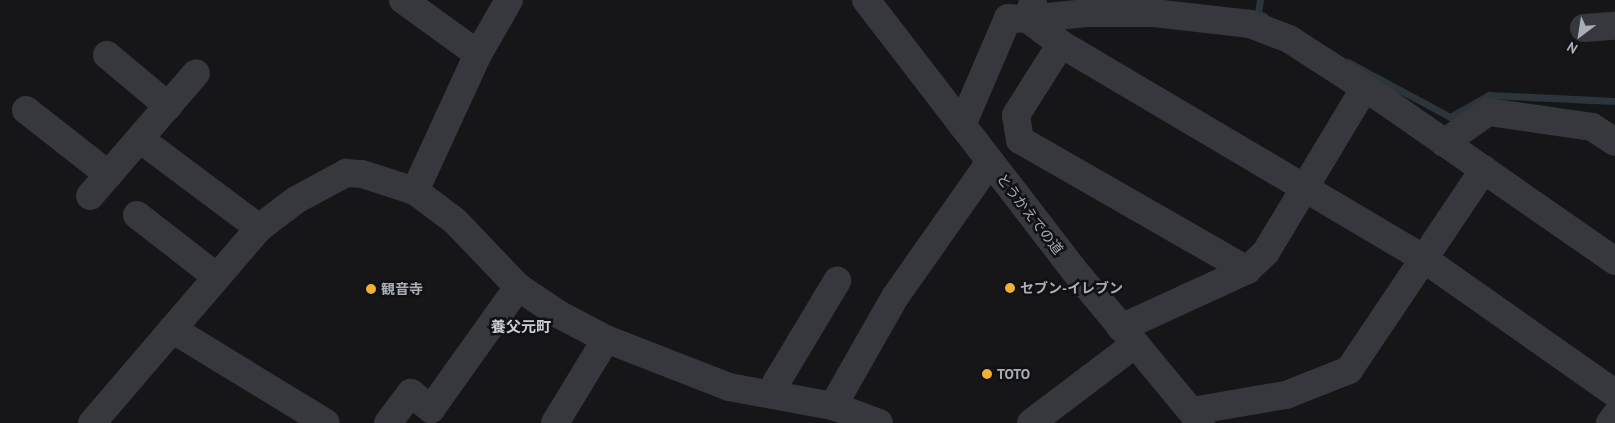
<!DOCTYPE html>
<html>
<head>
<meta charset="utf-8">
<style>
	body { margin:0 }
	#map { position:relative; width:1615px; height:423px; overflow:hidden; background:#161618; font-family:"PT Sans","Noto Sans JP",sans-serif }
	div>[style] { position:absolute }
	.stream>* { height:7px; margin:-3.5px; padding:0 3.5px; transform-origin:3.5px; border-radius:3.5px; background:#2c353c }
	.minor>* { height:28px; margin:-14px; padding:0 14px; transform-origin:14px; border-radius:14px; background:#37383d }
	.tertiary>* { height:28px; margin:-14px; padding:0 14px; transform-origin:14px; border-radius:14px; background:#37383d }
	.dots>* { width:14px; height:14px; translate:-50% -50%; box-sizing:border-box; border:2px solid #111113; border-radius:50% }
	span { translate:-50% -50%; white-space:nowrap; text-align:center; line-height:1.15; -webkit-text-stroke:5px #111113; paint-order:stroke }
	.street-label { font-size:14px; color:#a8adb8 }
	.poi-label { font-size:14px; color:#a8adb8; font-weight:700 }
	.left { translate:0 -50%; text-align:left }
	.neighbourhood-label { font-size:15px; color:#c9ccd4; font-weight:700 }
	.north { position:absolute; left:1555px; top:10px; width:50px; height:50px; -webkit-text-stroke:4px #111113; paint-order:stroke; rotate:211deg; font-size:14px; font-weight:700; line-height:20px; text-align:center; color:#a8adb8 }
	.north::after { content:''; display:block; margin:auto; width:18px; height:22px; background:#a8adb8; clip-path:polygon(50% 0,100% 100%,50% 72%,0 100%) }
</style>
</head>
<body>
<div id="map">
	<div class="stream">
		<i style="left:1260px;top:0;width:13px;rotate:99deg"></i>
		<i style="left:1258px;top:13px;width:7px;rotate:27deg"></i>
		<i style="left:1348px;top:62px;width:116px;rotate:28.3deg"></i>
		<i style="left:1450px;top:117px;width:45px;rotate:-29.4deg"></i>
		<i style="left:1489px;top:95px;width:126px;rotate:2.7deg"></i>
	</div>
	<div class="minor">
		<i style="left:403px;top:0;width:92px;rotate:35.8deg"></i>
		<i style="left:1028px;top:19px;width:41px;rotate:37.1deg"></i>
		<i style="left:1061px;top:44px;width:422px;rotate:30.6deg"></i>
		<i style="left:1424px;top:259px;width:233px;rotate:35.1deg"></i>
		<i style="left:1028px;top:19px;width:58px;rotate:-5.9deg"></i>
		<i style="left:1086px;top:13px;width:68px"></i>
		<i style="left:1154px;top:13px;width:97px;rotate:6.5deg"></i>
		<i style="left:1250px;top:24px;width:42px;rotate:21deg"></i>
		<i style="left:1289px;top:39px;width:111px;rotate:32.8deg"></i>
		<i style="left:1382px;top:99px;width:284px;rotate:34.8deg"></i>
		<i style="left:1584px;top:28px;width:31px;rotate:-4deg"></i>
		<i style="left:1061px;top:44px;width:84px;rotate:122.4deg"></i>
		<i style="left:1016px;top:115px;width:25px;rotate:81deg"></i>
		<i style="left:1020px;top:140px;width:262px;rotate:29.8deg"></i>
		<i style="left:107px;top:55px;width:80px;rotate:39.9deg"></i>
		<i style="left:26px;top:110px;width:105px;rotate:38.1deg"></i>
		<i style="left:962px;top:125px;width:116px;rotate:-66.7deg"></i>
		<i style="left:1008px;top:18px;width:20px;rotate:3deg"></i>
		<i style="left:1028px;top:19px;width:18px;rotate:-74deg"></i>
		<i style="left:140px;top:139px;width:149px;rotate:36.8deg"></i>
		<i style="left:1444px;top:143px;width:54px;rotate:-35.2deg"></i>
		<i style="left:1488px;top:112px;width:105px;rotate:8.2deg"></i>
		<i style="left:1592px;top:127px;width:27px;rotate:33deg"></i>
		<i style="left:415px;top:191px;width:151px;rotate:-65.3deg"></i>
		<i style="left:478px;top:54px;width:62px;rotate:-60.1deg"></i>
		<i style="left:90px;top:196px;width:162px;rotate:-49.2deg"></i>
		<i style="left:137px;top:215px;width:101px;rotate:37.8deg"></i>
		<i style="left:1121px;top:328px;width:139px;rotate:-24.7deg"></i>
		<i style="left:1247px;top:270px;width:26px;rotate:-43deg"></i>
		<i style="left:1266px;top:252px;width:190px;rotate:-59deg"></i>
		<i style="left:172px;top:329px;width:180px;rotate:31.4deg"></i>
		<i style="left:770px;top:393px;width:131px;rotate:-59.1deg"></i>
		<i style="left:833px;top:406px;width:125px;rotate:-60.4deg"></i>
		<i style="left:895px;top:297px;width:165px;rotate:-54.9deg"></i>
		<i style="left:1192px;top:411px;width:95px;rotate:-9.7deg"></i>
		<i style="left:1286px;top:395px;width:68px;rotate:-21.6deg"></i>
		<i style="left:1349px;top:370px;width:242px;rotate:-56.1deg"></i>
		<i style="left:92px;top:423px;width:257px;rotate:-49.4deg"></i>
		<i style="left:259px;top:228px;width:46px;rotate:-37.1deg"></i>
		<i style="left:296px;top:200px;width:57px;rotate:-28.4deg"></i>
		<i style="left:346px;top:173px;width:16px;rotate:4deg"></i>
		<i style="left:362px;top:174px;width:56px;rotate:17.8deg"></i>
		<i style="left:415px;top:191px;width:50px;rotate:36.9deg"></i>
		<i style="left:455px;top:221px;width:91px;rotate:46.3deg"></i>
		<i style="left:518px;top:287px;width:50px;rotate:33.7deg"></i>
		<i style="left:560px;top:315px;width:52px;rotate:27.6deg"></i>
		<i style="left:606px;top:339px;width:132px;rotate:21.3deg"></i>
		<i style="left:729px;top:387px;width:106px;rotate:10.4deg"></i>
		<i style="left:833px;top:406px;width:49px;rotate:20.3deg"></i>
		<i style="left:388px;top:423px;width:38px;rotate:-53deg"></i>
		<i style="left:411px;top:393px;width:26px;rotate:39deg"></i>
		<i style="left:431px;top:409px;width:150px;rotate:-54.5deg"></i>
		<i style="left:555px;top:423px;width:98px;rotate:-58.7deg"></i>
		<i style="left:1610px;top:423px;width:9px;rotate:-54deg"></i>
	</div>
	<div class="tertiary">
		<i style="left:866px;top:0;width:347px;rotate:52.4deg"></i>
		<i style="left:1078px;top:275px;width:192px;rotate:50.3deg"></i>
		<i style="left:1031px;top:423px;width:131px;rotate:-37.2deg"></i>
	</div>
	<div class="dots">
		<i style="left:1010px;top:288px;background:#f2b134"></i>
		<i style="left:371px;top:289px;background:#f2b134"></i>
		<i style="left:987px;top:374px;background:#f2b134"></i>
	</div>
	<div class="street-label">
		<span style="left:1030px;top:214px;rotate:52deg">とうかえでの道</span>
	</div>
	<div class="poi-label">
		<span class="left" style="left:1020px;top:288px">セブン-イレブン</span>
		<span class="left" style="left:381px;top:289px">観音寺</span>
		<span class="left" style="left:997px;top:374px">TOTO</span>
	</div>
	<div class="neighbourhood-label">
		<span style="left:521px;top:327px">養父元町</span>
	</div>
	<div class="north">N</div>
</div>
</body>
</html>
